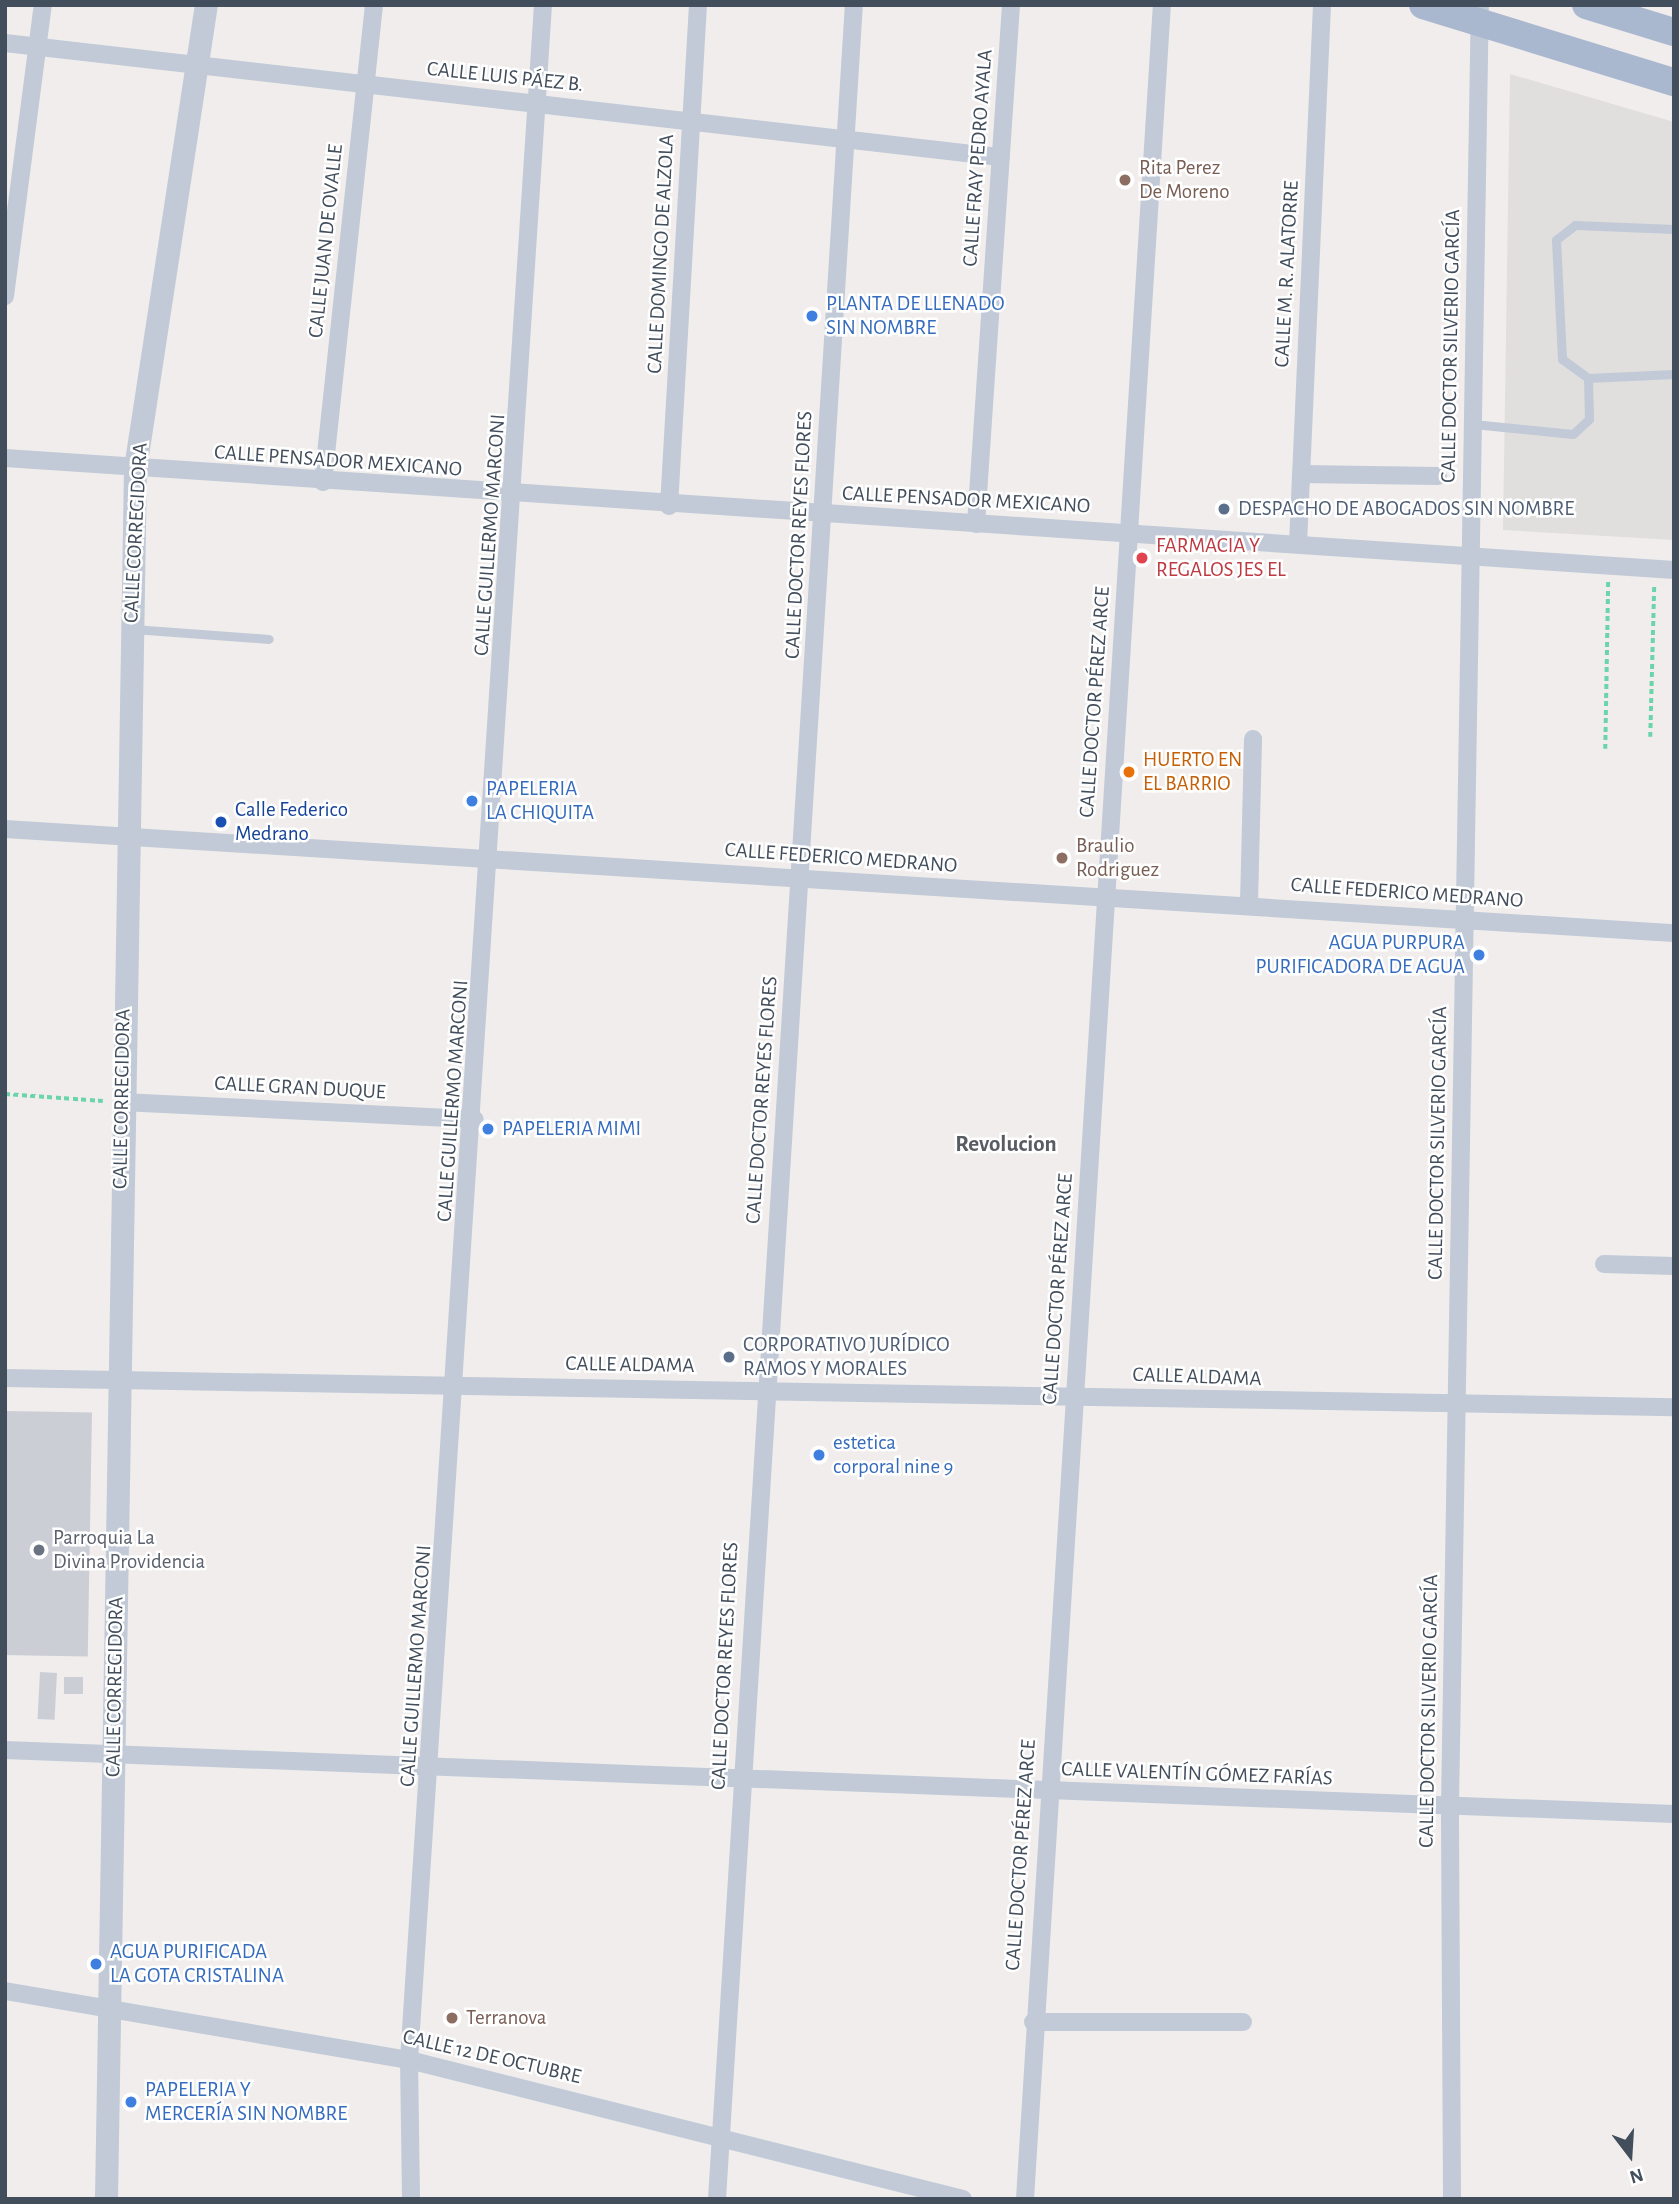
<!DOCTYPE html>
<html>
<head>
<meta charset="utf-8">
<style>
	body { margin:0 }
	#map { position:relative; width:1679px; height:2204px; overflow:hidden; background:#f0edec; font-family:"Alegreya Sans",sans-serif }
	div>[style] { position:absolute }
	.education>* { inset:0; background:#e1dede }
	.building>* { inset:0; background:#cbced5; transform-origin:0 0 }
	.path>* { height:3.5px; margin-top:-1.75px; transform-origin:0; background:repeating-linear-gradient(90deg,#6ad4ab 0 5px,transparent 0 8.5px) }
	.service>* { height:9px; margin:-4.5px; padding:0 4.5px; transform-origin:4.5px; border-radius:4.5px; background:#c1cad6 }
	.minor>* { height:18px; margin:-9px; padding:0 9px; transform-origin:9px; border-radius:9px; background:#c1cad6 }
	.tertiary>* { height:23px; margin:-11.5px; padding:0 11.5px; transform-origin:11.5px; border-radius:11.5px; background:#c1cad6 }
	.primary>* { height:28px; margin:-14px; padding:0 14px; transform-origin:14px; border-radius:14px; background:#a9b8cf }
	.dots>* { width:19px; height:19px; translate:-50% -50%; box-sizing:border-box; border:4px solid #fff; border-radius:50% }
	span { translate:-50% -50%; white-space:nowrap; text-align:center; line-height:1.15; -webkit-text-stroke:5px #fff; paint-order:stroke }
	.street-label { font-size:21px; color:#434e5c }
	.education-label { font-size:21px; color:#785e54 }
	.left { translate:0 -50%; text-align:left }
	.shop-label { font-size:21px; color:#366cbe }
	.right { translate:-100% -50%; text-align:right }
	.service-label { font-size:21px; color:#4e5e75 }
	.health-label { font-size:21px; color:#be3a42 }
	.food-label { font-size:21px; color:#c56008 }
	.transit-label { font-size:21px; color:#164399 }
	.worship-label { font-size:21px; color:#5b616d }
	.neighbourhood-label { font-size:23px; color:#595c62; font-weight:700 }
	.frame { position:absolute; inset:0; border:7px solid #434e5c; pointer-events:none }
	.north { position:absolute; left:1595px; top:2120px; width:70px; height:70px; -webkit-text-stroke:5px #fff; paint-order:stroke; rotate:163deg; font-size:19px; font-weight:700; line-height:28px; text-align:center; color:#434e5c }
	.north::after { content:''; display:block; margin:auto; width:24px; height:32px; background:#434e5c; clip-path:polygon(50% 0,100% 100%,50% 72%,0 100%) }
</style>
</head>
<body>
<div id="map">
	<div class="education">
		<i style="clip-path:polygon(1510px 74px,1674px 122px,1674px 540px,1503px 530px)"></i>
	</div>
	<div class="building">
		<i style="left:5px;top:1411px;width:87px;height:244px;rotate:1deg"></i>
		<i style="left:40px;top:1672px;width:17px;height:47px;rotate:3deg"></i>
		<i style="left:64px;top:1677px;width:19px;height:17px"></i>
	</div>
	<div class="path">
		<i style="left:1650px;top:737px;width:152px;rotate:-88.5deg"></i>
		<i style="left:1605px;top:749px;width:167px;rotate:-89deg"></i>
		<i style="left:5px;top:1094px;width:98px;rotate:4.1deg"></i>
	</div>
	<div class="service">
		<i style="left:1674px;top:229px;width:99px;rotate:-177.7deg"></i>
		<i style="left:1575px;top:225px;width:24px;rotate:142deg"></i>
		<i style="left:1556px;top:240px;width:119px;rotate:87.1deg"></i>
		<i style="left:1562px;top:359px;width:32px;rotate:36deg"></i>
		<i style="left:1588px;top:378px;width:86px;rotate:-2.7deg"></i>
		<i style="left:1473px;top:424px;width:100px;rotate:5.7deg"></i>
		<i style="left:1573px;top:434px;width:22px;rotate:-43deg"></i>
		<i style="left:1589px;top:419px;width:41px;rotate:-91.4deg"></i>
		<i style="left:133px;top:629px;width:136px;rotate:4.2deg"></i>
	</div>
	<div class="minor">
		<i style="left:5px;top:43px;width:1002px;rotate:6.54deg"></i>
		<i style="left:5px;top:296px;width:293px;rotate:-82.6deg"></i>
		<i style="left:5px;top:458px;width:1673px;rotate:3.84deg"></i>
		<i style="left:1301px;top:474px;width:137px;rotate:0.8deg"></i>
		<i style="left:323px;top:482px;width:480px;rotate:-83.9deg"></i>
		<i style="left:669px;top:506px;width:502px;rotate:-86.69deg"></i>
		<i style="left:976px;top:524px;width:520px;rotate:-86.14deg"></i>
		<i style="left:1298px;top:544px;width:540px;rotate:-87.45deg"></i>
		<i style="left:5px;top:829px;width:1672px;rotate:3.57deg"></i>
		<i style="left:1249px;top:904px;width:165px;rotate:-88.6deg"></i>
		<i style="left:122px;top:1102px;width:353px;rotate:2.8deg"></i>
		<i style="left:1604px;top:1264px;width:70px;rotate:1.6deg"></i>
		<i style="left:5px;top:1378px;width:1669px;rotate:1deg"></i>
		<i style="left:5px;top:1750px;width:1670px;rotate:2.2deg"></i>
		<i style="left:5px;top:1991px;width:410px;rotate:9.7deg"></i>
		<i style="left:409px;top:2060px;width:571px;rotate:14.08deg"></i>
		<i style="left:1033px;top:2022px;width:210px"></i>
		<i style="left:411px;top:2199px;width:139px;rotate:-90.8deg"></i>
		<i style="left:409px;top:2060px;width:2059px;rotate:-86.27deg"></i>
		<i style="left:717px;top:2199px;width:2198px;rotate:-86.43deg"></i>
		<i style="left:1025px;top:2199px;width:2198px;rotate:-86.43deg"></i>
		<i style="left:1452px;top:2199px;width:394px;rotate:-90.3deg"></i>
		<i style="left:1450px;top:1805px;width:1800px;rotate:-89.05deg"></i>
	</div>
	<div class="tertiary">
		<i style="left:106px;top:2199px;width:1731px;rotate:-89.04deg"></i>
		<i style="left:135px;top:468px;width:468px;rotate:-81.3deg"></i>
	</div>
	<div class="primary">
		<i style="left:1423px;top:5px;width:263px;rotate:17.1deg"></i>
		<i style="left:1586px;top:5px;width:92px;rotate:17.1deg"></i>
	</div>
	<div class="dots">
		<i style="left:1125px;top:180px;background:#8d6e63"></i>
		<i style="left:812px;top:316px;background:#3f7fe0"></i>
		<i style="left:1224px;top:509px;background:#5c6f8a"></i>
		<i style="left:1142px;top:558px;background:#e0444e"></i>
		<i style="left:1129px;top:772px;background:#e8710a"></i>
		<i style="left:472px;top:801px;background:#3f7fe0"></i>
		<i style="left:221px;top:822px;background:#1a4fb4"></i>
		<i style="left:1062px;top:858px;background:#8d6e63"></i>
		<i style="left:1479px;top:955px;background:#3f7fe0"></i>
		<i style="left:488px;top:1129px;background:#3f7fe0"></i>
		<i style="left:729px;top:1357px;background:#5c6f8a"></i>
		<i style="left:819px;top:1455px;background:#3f7fe0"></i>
		<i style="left:39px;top:1550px;background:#6b7280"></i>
		<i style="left:96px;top:1964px;background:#3f7fe0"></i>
		<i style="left:452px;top:2018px;background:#8d6e63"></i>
		<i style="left:131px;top:2102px;background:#3f7fe0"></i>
	</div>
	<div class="street-label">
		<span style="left:505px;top:77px;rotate:6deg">CALLE LUIS PÁEZ B.</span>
		<span style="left:978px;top:158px;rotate:-86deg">CALLE FRAY PEDRO AYALA</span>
		<span style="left:326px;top:241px;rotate:-84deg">CALLE JUAN DE OVALLE</span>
		<span style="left:661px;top:254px;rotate:-87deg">CALLE DOMINGO DE ALZOLA</span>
		<span style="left:1287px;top:274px;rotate:-87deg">CALLE M. R. ALATORRE</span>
		<span style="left:1451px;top:346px;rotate:-89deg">CALLE DOCTOR SILVERIO GARCÍA</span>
		<span style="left:338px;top:461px;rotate:4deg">CALLE PENSADOR MEXICANO</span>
		<span style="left:966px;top:500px;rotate:3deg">CALLE PENSADOR MEXICANO</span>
		<span style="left:136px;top:533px;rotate:-87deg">CALLE CORREGIDORA</span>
		<span style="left:490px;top:535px;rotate:-86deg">CALLE GUILLERMO MARCONI</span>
		<span style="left:799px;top:535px;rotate:-87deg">CALLE DOCTOR REYES FLORES</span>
		<span style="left:1095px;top:702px;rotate:-86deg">CALLE DOCTOR PÉREZ ARCE</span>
		<span style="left:841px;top:858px;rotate:4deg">CALLE FEDERICO MEDRANO</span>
		<span style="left:1407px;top:893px;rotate:4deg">CALLE FEDERICO MEDRANO</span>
		<span style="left:300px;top:1088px;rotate:3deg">CALLE GRAN DUQUE</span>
		<span style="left:122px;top:1099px;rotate:-89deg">CALLE CORREGIDORA</span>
		<span style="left:762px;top:1100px;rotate:-86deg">CALLE DOCTOR REYES FLORES</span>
		<span style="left:453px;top:1101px;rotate:-86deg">CALLE GUILLERMO MARCONI</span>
		<span style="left:1438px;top:1143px;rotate:-89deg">CALLE DOCTOR SILVERIO GARCÍA</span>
		<span style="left:1058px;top:1289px;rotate:-86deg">CALLE DOCTOR PÉREZ ARCE</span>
		<span style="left:630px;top:1365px;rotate:1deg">CALLE ALDAMA</span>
		<span style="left:1197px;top:1377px;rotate:2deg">CALLE ALDAMA</span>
		<span style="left:416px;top:1666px;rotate:-86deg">CALLE GUILLERMO MARCONI</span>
		<span style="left:725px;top:1666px;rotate:-87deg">CALLE DOCTOR REYES FLORES</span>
		<span style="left:115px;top:1687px;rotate:-89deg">CALLE CORREGIDORA</span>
		<span style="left:1429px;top:1711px;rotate:-89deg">CALLE DOCTOR SILVERIO GARCÍA</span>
		<span style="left:1197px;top:1774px;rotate:2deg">CALLE VALENTÍN GÓMEZ FARÍAS</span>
		<span style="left:1021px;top:1855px;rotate:-86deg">CALLE DOCTOR PÉREZ ARCE</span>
		<span style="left:492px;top:2057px;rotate:13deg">CALLE 12 DE OCTUBRE</span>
	</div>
	<div class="education-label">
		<span class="left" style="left:1139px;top:180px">Rita Perez<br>De Moreno</span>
		<span class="left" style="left:1076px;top:858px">Braulio<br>Rodriguez</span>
		<span class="left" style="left:466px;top:2018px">Terranova</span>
	</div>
	<div class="shop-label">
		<span class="left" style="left:826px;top:316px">PLANTA DE LLENADO<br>SIN NOMBRE</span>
		<span class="left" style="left:486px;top:801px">PAPELERIA<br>LA CHIQUITA</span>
		<span class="right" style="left:1465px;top:955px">AGUA PURPURA<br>PURIFICADORA DE AGUA</span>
		<span class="left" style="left:502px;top:1129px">PAPELERIA MIMI</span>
		<span class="left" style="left:833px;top:1455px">estetica<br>corporal nine 9</span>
		<span class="left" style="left:110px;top:1964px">AGUA PURIFICADA<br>LA GOTA CRISTALINA</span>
		<span class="left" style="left:145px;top:2102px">PAPELERIA Y<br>MERCERÍA SIN NOMBRE</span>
	</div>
	<div class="service-label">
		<span class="left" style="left:1238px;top:509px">DESPACHO DE ABOGADOS SIN NOMBRE</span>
		<span class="left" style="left:743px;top:1357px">CORPORATIVO JURÍDICO<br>RAMOS Y MORALES</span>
	</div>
	<div class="health-label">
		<span class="left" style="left:1156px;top:558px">FARMACIA Y<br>REGALOS JES EL</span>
	</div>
	<div class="food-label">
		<span class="left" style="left:1143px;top:772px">HUERTO EN<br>EL BARRIO</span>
	</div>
	<div class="transit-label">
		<span class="left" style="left:235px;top:822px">Calle Federico<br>Medrano</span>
	</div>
	<div class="worship-label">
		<span class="left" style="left:53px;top:1550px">Parroquia La<br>Divina Providencia</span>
	</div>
	<div class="neighbourhood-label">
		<span style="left:1006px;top:1145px">Revolucion</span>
	</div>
	<div class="frame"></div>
	<div class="north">N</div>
</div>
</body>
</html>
